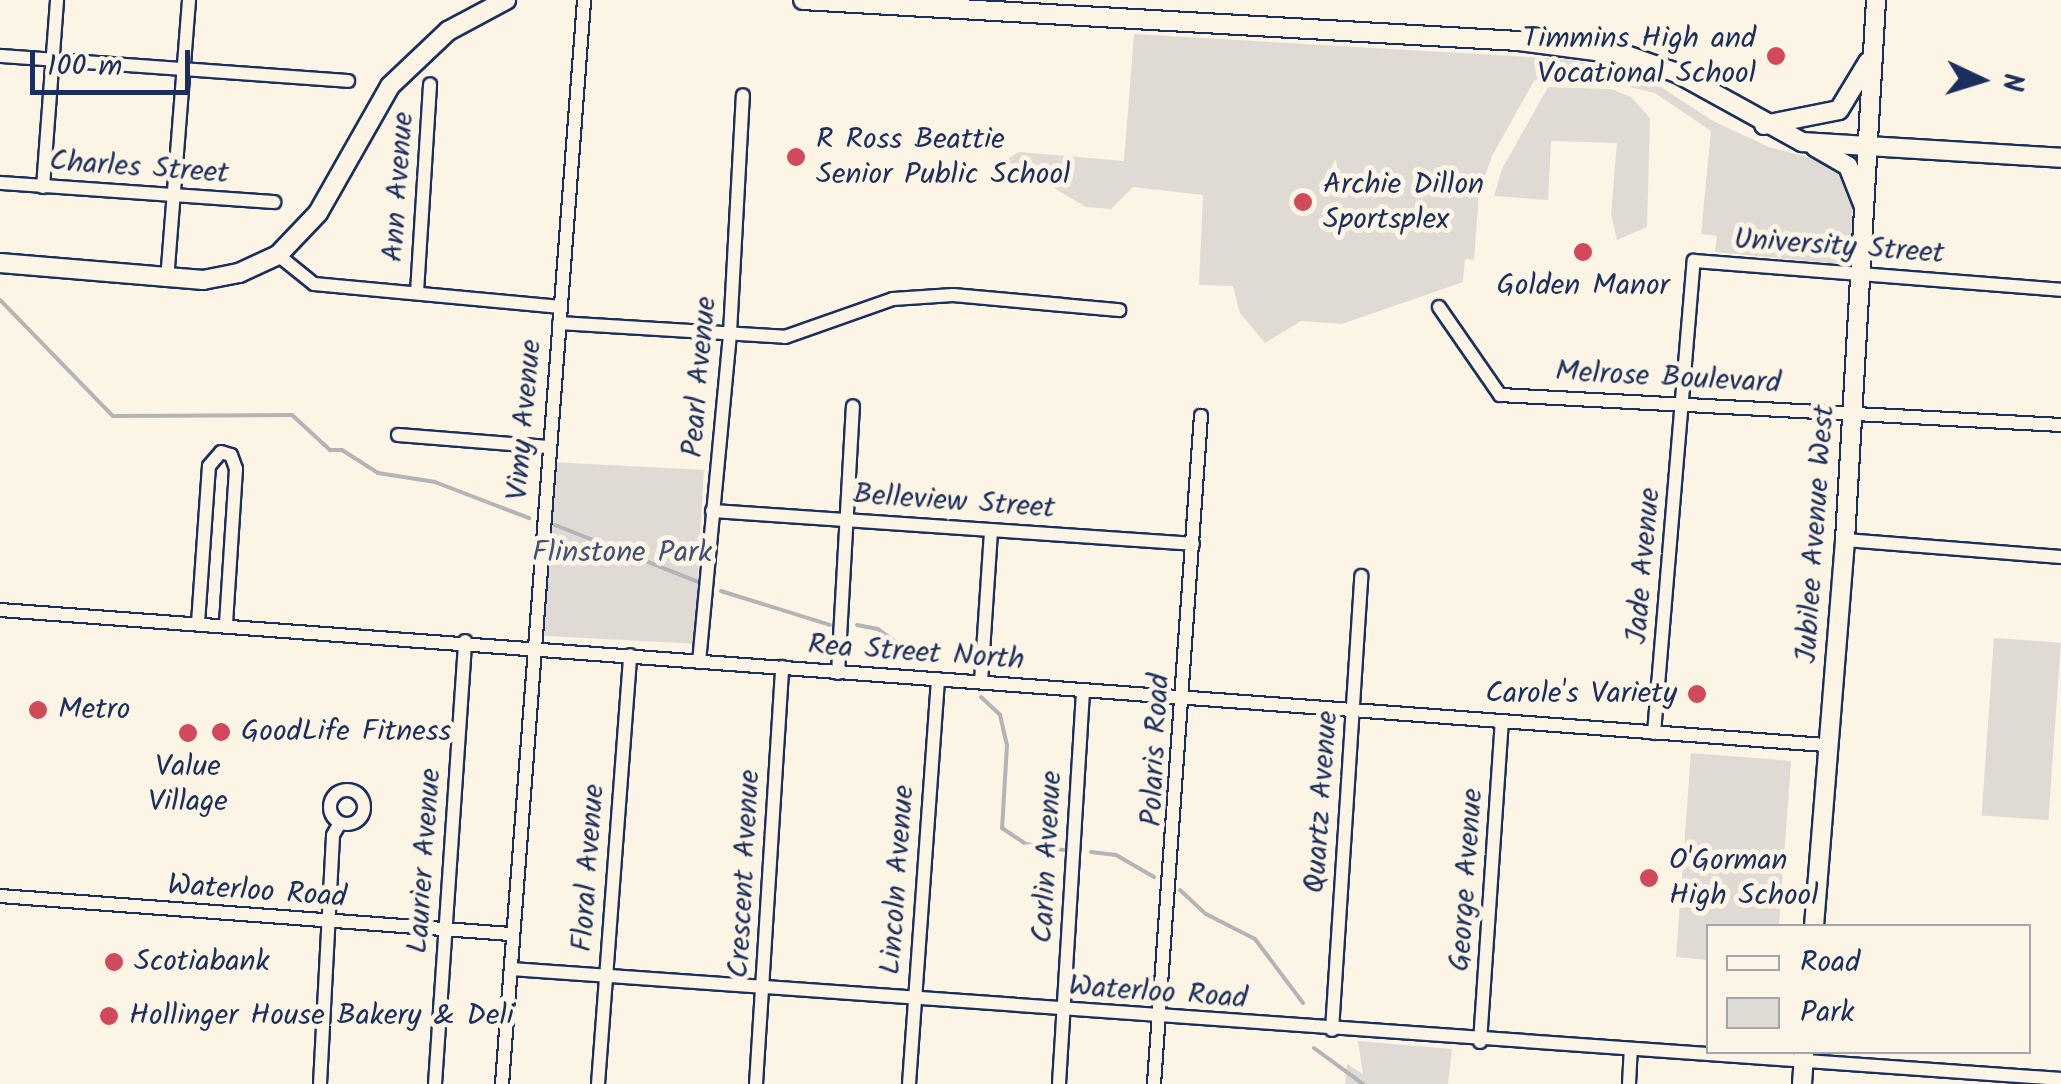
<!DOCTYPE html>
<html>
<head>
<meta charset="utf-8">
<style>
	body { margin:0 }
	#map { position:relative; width:2061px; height:1084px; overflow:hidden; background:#fcf5e5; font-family:Kalam,sans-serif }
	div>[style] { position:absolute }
	.green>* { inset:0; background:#dfdbd4; transform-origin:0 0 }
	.stream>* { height:4px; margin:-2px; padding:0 2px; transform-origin:2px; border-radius:2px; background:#b2b4b8 }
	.roads { filter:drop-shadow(2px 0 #1b2f5e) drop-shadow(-2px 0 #1b2f5e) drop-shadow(0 2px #1b2f5e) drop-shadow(0 -2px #1b2f5e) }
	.street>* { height:12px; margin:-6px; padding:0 6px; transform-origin:6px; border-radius:6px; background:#fcf5e5 }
	.street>.ring { margin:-6px; padding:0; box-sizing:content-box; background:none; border:12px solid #fcf5e5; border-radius:50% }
	.secondary>* { height:18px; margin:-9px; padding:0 9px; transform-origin:9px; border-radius:9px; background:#fcf5e5 }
	.dots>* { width:28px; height:28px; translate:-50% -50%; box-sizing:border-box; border:5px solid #fcf5e5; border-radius:50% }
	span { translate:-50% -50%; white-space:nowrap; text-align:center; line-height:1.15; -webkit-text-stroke:10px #fcf5e5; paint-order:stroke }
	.poi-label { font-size:30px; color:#1b2f5e }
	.right { translate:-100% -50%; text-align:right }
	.left { translate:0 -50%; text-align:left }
	.street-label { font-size:30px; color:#1b2f5e }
	.park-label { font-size:30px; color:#425176 }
	.legend { position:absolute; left:1706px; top:924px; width:325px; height:130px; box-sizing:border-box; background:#fcf5e5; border:2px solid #a2a6af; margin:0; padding:12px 18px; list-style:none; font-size:30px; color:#1b2f5e }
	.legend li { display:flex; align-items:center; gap:20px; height:50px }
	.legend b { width:50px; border:2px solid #a2a6af }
	.north { position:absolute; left:1931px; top:30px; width:100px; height:100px; -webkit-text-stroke:8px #fcf5e5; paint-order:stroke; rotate:94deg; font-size:28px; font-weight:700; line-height:40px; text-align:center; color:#1b2f5e }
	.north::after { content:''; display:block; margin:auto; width:35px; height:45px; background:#1b2f5e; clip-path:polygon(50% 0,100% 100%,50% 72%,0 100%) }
	.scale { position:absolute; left:30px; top:50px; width:160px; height:45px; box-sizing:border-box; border:5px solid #1b2f5e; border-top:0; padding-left:12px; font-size:30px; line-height:35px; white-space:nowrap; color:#1b2f5e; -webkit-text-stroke:8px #fcf5e5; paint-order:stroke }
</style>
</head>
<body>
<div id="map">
	<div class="green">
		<i style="clip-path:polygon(1134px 34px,1564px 59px,1638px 72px,1713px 121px,1769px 147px,1822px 161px,1845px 179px,1853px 205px,1850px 265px,1715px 252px,1717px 236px,1701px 234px,1711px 131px,1655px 93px,1561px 71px,1534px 81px,1492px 156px,1479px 193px,1474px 260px,1465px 259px,1463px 282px,1342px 324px,1301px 321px,1265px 343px,1240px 313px,1233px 286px,1199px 285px,1203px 195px,1133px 187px,1111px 209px,1086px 207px,1025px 171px,990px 169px,1019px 152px,1124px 161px)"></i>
		<i style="clip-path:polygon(1548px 87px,1611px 89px,1631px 97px,1650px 118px,1647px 227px,1617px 240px,1611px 214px,1617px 143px,1551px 141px,1548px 200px,1494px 196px,1502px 169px)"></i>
		<i style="left:551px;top:462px;width:153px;height:174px;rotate:3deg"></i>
		<i style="left:1994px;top:638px;width:67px;height:178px;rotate:4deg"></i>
		<i style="clip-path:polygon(1691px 753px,1791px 761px,1779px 926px,1708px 926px,1708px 960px,1676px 957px)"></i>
		<i style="clip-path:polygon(1358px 1041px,1452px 1049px,1448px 1084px,1345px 1084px,1347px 1064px,1363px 1074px)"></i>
	</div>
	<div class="stream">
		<i style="left:0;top:300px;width:162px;rotate:45.8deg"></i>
		<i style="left:113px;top:416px;width:179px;rotate:-0.3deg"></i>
		<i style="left:292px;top:415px;width:52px;rotate:42.6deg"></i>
		<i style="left:330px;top:450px;width:12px"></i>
		<i style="left:342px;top:450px;width:43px;rotate:32.6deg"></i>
		<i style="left:378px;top:473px;width:58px;rotate:9deg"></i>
		<i style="left:435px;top:482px;width:101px;rotate:21deg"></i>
		<i style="left:555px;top:525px;width:154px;rotate:21.7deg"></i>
		<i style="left:721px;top:591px;width:114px;rotate:17.3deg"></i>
		<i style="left:857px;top:625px;width:21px;rotate:11deg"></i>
		<i style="left:878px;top:629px;width:41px;rotate:36deg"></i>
		<i style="left:981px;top:697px;width:26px;rotate:43deg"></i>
		<i style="left:1000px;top:715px;width:31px;rotate:77deg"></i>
		<i style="left:1007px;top:745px;width:83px;rotate:93.4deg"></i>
		<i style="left:1002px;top:828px;width:29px;rotate:34deg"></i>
		<i style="left:1026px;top:844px;width:39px;rotate:9deg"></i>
		<i style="left:1091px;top:852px;width:25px;rotate:7deg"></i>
		<i style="left:1116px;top:855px;width:44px;rotate:30.1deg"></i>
		<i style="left:1180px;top:890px;width:35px;rotate:43deg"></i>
		<i style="left:1206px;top:914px;width:55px;rotate:27deg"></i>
		<i style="left:1255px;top:939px;width:80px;rotate:53.1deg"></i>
		<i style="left:1314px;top:1048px;width:61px;rotate:36.3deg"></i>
	</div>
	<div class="roads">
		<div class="street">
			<i style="left:0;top:56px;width:349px;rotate:4.1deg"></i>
			<i style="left:0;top:183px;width:275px;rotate:4deg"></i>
			<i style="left:43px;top:187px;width:188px;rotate:-85.7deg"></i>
			<i style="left:278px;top:255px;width:46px;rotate:38.9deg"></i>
			<i style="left:314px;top:284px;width:248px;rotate:5.3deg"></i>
			<i style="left:167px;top:280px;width:281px;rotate:-85.5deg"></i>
			<i style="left:417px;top:292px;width:208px;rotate:-86.4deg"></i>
			<i style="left:1439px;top:307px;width:107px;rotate:55.3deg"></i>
			<i style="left:1500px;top:395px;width:562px;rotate:3.06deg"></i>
			<i style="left:559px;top:323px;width:226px;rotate:3.5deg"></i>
			<i style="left:785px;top:337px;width:114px;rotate:-19.4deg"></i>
			<i style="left:893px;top:299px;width:60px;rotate:-3.8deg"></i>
			<i style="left:953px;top:295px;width:167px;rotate:5.2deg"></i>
			<i style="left:398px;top:435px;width:148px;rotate:4.6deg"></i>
			<i style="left:712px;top:511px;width:482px;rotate:3.9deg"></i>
			<i style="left:1845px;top:540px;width:217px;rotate:4.5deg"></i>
			<i style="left:0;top:610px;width:1832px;rotate:4.23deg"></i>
			<i style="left:198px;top:623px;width:157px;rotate:-86deg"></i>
			<i style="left:209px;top:466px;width:18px;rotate:-49deg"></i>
			<i style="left:221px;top:452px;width:10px;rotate:17deg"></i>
			<i style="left:231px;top:455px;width:15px;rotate:70deg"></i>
			<i style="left:236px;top:469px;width:156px;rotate:93.7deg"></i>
			<i style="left:699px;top:662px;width:330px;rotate:-84.6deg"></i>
			<i style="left:730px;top:333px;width:238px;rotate:-86.9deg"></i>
			<i style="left:838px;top:673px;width:267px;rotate:-86.8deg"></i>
			<i style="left:981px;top:682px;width:152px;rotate:-86.2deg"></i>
			<i style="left:1654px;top:733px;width:474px;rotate:-85.2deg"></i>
			<i style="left:1694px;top:261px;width:368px;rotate:4.5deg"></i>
			<i class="ring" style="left:330px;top:790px;width:22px;height:22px"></i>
			<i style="left:0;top:896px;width:511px;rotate:4.26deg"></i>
			<i style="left:511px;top:969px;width:1554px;rotate:4.06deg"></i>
			<i style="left:1332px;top:1030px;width:455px;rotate:-86.3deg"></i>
			<i style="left:1480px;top:1042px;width:321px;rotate:-86.1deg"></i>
			<i style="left:320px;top:1084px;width:249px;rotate:-87deg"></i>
			<i style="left:333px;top:835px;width:14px;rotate:-60deg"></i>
			<i style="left:435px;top:1084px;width:444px;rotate:-86.1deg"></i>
			<i style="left:502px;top:1084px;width:1087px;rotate:-85.67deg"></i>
			<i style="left:598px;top:1084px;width:430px;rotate:-85.7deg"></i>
			<i style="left:756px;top:1084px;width:418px;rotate:-86.4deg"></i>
			<i style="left:909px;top:1084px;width:406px;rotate:-85.9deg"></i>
			<i style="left:1059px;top:1084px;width:393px;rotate:-86.5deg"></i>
			<i style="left:1154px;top:1084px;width:670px;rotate:-85.98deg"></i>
			<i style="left:1629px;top:1084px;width:33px;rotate:-87deg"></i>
		</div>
		<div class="secondary">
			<i style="left:803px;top:0;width:717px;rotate:3.28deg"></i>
			<i style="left:1519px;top:41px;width:108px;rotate:7.5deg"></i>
			<i style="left:1626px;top:55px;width:54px;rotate:19.4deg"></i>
			<i style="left:1677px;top:73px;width:143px;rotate:28.9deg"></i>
			<i style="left:1802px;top:142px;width:259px;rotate:3.5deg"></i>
			<i style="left:1764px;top:125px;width:76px;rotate:-11.3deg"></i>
			<i style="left:1839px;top:110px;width:56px;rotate:-58.9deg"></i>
			<i style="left:1815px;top:147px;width:38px;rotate:30deg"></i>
			<i style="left:1848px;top:166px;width:41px;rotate:68.5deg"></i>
			<i style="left:0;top:263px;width:204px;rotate:4.8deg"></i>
			<i style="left:203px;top:280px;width:37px;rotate:-11deg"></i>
			<i style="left:239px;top:273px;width:43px;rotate:-24.8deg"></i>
			<i style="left:278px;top:255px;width:58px;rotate:-46.4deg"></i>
			<i style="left:318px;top:213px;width:146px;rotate:-60.4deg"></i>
			<i style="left:390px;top:86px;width:80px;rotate:-43.5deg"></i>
			<i style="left:448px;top:31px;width:66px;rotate:-28.1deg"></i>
			<i style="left:1814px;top:926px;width:387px;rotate:-85.4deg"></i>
			<i style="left:1845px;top:540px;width:541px;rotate:-86.71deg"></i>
			<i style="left:1802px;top:1084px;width:32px;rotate:-86deg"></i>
		</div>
	</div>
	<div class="dots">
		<i style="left:1776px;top:56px;background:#d1495b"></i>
		<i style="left:796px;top:157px;background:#d1495b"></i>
		<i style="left:1303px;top:202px;background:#d1495b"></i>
		<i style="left:1583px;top:252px;background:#d1495b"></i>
		<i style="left:1697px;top:694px;background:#d1495b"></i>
		<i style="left:38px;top:710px;background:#d1495b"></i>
		<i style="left:221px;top:732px;background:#d1495b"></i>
		<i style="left:188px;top:733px;background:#d1495b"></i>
		<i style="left:1649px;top:878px;background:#d1495b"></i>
		<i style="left:114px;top:962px;background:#d1495b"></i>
		<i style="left:109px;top:1016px;background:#d1495b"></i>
	</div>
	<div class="poi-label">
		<span class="right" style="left:1756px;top:56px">Timmins High and<br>Vocational School</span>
		<span class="left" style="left:816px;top:157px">R Ross Beattie<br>Senior Public School</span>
		<span class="left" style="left:1323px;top:202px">Archie Dillon<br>Sportsplex</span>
		<span style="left:1583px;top:286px">Golden Manor</span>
		<span class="right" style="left:1677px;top:694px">Carole's Variety</span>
		<span class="left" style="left:58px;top:710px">Metro</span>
		<span class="left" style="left:241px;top:732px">GoodLife Fitness</span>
		<span style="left:188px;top:784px">Value<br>Village</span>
		<span class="left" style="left:1669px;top:878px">O'Gorman<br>High School</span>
		<span class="left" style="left:134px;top:962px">Scotiabank</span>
		<span class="left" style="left:129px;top:1016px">Hollinger House Bakery &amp; Deli</span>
	</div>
	<div class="street-label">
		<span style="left:139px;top:168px;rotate:4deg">Charles Street</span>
		<span style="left:399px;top:187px;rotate:-86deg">Ann Avenue</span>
		<span style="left:1839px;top:247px;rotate:4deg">University Street</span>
		<span style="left:700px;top:377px;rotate:-85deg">Pearl Avenue</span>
		<span style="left:1668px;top:378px;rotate:3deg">Melrose Boulevard</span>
		<span style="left:525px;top:420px;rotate:-85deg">Vimy Avenue</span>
		<span style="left:954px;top:502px;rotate:4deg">Belleview Street</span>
		<span style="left:1816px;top:534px;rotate:-86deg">Jubilee Avenue West</span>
		<span style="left:1644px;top:566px;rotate:-85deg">Jade Avenue</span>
		<span style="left:916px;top:653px;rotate:4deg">Rea Street North</span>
		<span style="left:1156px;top:750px;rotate:-87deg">Polaris Road</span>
		<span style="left:1322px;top:802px;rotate:-86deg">Quartz Avenue</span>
		<span style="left:1048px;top:857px;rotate:-87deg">Carlin Avenue</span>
		<span style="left:425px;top:861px;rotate:-86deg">Laurier Avenue</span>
		<span style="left:589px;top:868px;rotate:-86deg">Floral Avenue</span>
		<span style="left:745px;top:874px;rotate:-87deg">Crescent Avenue</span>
		<span style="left:898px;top:880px;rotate:-86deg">Lincoln Avenue</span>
		<span style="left:1467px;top:880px;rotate:-86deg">George Avenue</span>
		<span style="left:257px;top:892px;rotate:4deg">Waterloo Road</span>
		<span style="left:1158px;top:993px;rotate:4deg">Waterloo Road</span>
	</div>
	<div class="park-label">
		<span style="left:622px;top:553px">Flinstone Park</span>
	</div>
	<ul class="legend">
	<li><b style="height:12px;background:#fcf5e5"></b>Road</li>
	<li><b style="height:28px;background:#dfdbd4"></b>Park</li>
	</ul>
	<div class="north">N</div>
	<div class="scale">100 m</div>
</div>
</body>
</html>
